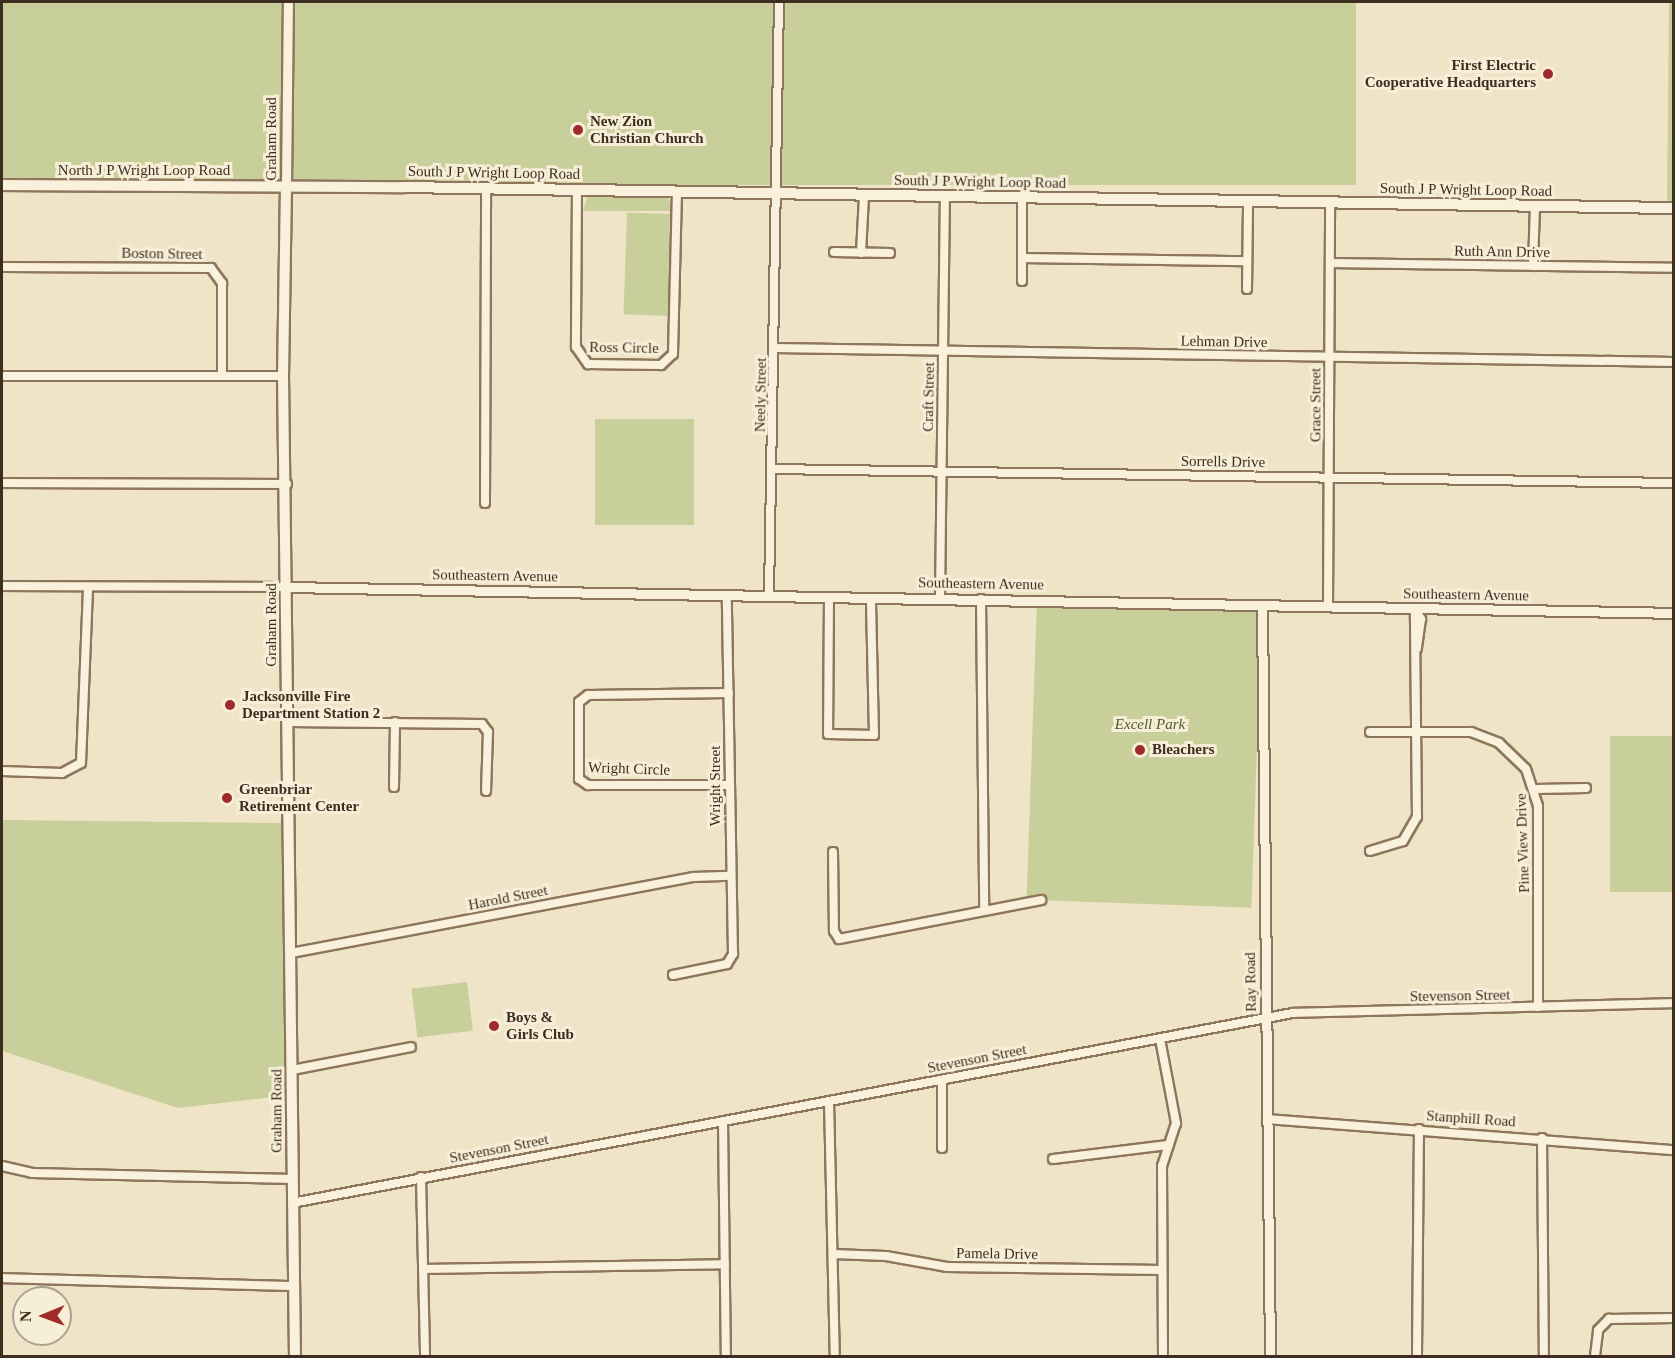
<!DOCTYPE html>
<html>
<head>
<meta charset="utf-8">
<style>
	body { margin:0 }
	#map { position:relative; width:1675px; height:1358px; overflow:hidden; background:#f0e4c8; font-family:Georgia,serif }
	div>[style] { position:absolute }
	.green>* { inset:0; background:#c9cf9b; transform-origin:0 0 }
	.roads { filter:drop-shadow(2px 0 #8d765c) drop-shadow(-2px 0 #8d765c) drop-shadow(0 2px #8d765c) drop-shadow(0 -2px #8d765c) }
	.minor>* { height:8px; margin:-4px; padding:0 4px; transform-origin:4px; border-radius:4px; background:#faf1dc }
	.tertiary>* { height:9px; margin:-4.5px; padding:0 4.5px; transform-origin:4.5px; border-radius:4.5px; background:#faf1dc }
	.secondary>* { height:10px; margin:-5px; padding:0 5px; transform-origin:5px; border-radius:5px; background:#faf1dc }
	.dots>* { width:16px; height:16px; translate:-50% -50%; box-sizing:border-box; border:3px solid #f7eed8; border-radius:50% }
	span { translate:-50% -50%; white-space:nowrap; text-align:center; line-height:1.15; -webkit-text-stroke:6px #f7eed8; paint-order:stroke }
	.poi-label { font-size:15px; color:#3d2e20; font-weight:700 }
	.right { translate:-100% -50%; text-align:right }
	.left { translate:0 -50%; text-align:left }
	.street-label { font-size:15px; color:#3d2e20 }
	.park-label { font-size:15px; color:#4d5a26; font-style:italic }
	.frame { position:absolute; inset:0; border:3px solid #3d2e20; pointer-events:none }
	.north { position:absolute; left:12px; top:1286px; width:60px; height:60px; box-sizing:border-box; background:#f7eed8; border:2px solid #ada18e; border-radius:50%; rotate:269deg; font-size:16px; font-weight:700; line-height:24px; text-align:center; color:#3d2e20 }
	.north::after { content:''; display:block; margin:auto; width:21px; height:27px; background:#9e2a2b; clip-path:polygon(50% 0,100% 100%,50% 72%,0 100%) }
</style>
</head>
<body>
<div id="map">
	<div class="green">
		<i style="left:2px;top:2px;width:1354px;height:183px"></i>
		<i style="clip-path:polygon(1669px 2px,1673px 2px,1674px 208px,1667px 208px)"></i>
		<i style="clip-path:polygon(588px 194px,668px 196px,673px 211px,583px 211px)"></i>
		<i style="left:672px;top:214px;width:102px;height:45px;rotate:92deg"></i>
		<i style="left:595px;top:419px;width:99px;height:106px"></i>
		<i style="left:1037px;top:600px;width:225px;height:300px;rotate:2deg"></i>
		<i style="left:1610px;top:736px;width:63px;height:156px"></i>
		<i style="clip-path:polygon(2px 820px,289px 823px,292px 1095px,178px 1108px,2px 1051px)"></i>
		<i style="left:467px;top:982px;width:49px;height:56px;rotate:83deg"></i>
	</div>
	<div class="roads">
		<div class="minor">
			<i style="left:577px;top:189px;width:158px;rotate:90.4deg"></i>
			<i style="left:576px;top:347px;width:21px;rotate:55deg"></i>
			<i style="left:588px;top:364px;width:73px;rotate:0.8deg"></i>
			<i style="left:661px;top:365px;width:16px;rotate:-43deg"></i>
			<i style="left:673px;top:354px;width:161px;rotate:-88.6deg"></i>
			<i style="left:834px;top:252px;width:56px;rotate:1deg"></i>
			<i style="left:861px;top:253px;width:58px;rotate:-87deg"></i>
			<i style="left:1022px;top:258px;width:225px;rotate:0.8deg"></i>
			<i style="left:1330px;top:263px;width:344px;rotate:0.8deg"></i>
			<i style="left:1533px;top:266px;width:60px;rotate:-88.1deg"></i>
			<i style="left:2px;top:267px;width:209px;rotate:0.3deg"></i>
			<i style="left:211px;top:268px;width:19px;rotate:54deg"></i>
			<i style="left:222px;top:283px;width:93px;rotate:90deg"></i>
			<i style="left:1022px;top:281px;width:84px;rotate:-90deg"></i>
			<i style="left:1247px;top:289px;width:88px;rotate:-89.3deg"></i>
			<i style="left:775px;top:348px;width:899px;rotate:0.89deg"></i>
			<i style="left:2px;top:376px;width:281px"></i>
			<i style="left:772px;top:469px;width:902px;rotate:0.89deg"></i>
			<i style="left:2px;top:483px;width:285px;rotate:0.2deg"></i>
			<i style="left:485px;top:503px;width:315px;rotate:-89.8deg"></i>
			<i style="left:2px;top:586px;width:285px;rotate:0.2deg"></i>
			<i style="left:769px;top:596px;width:594px;rotate:-89.04deg"></i>
			<i style="left:829px;top:597px;width:137px;rotate:90.4deg"></i>
			<i style="left:828px;top:734px;width:46px;rotate:1.2deg"></i>
			<i style="left:874px;top:735px;width:137px;rotate:-91.3deg"></i>
			<i style="left:940px;top:599px;width:403px;rotate:-89.3deg"></i>
			<i style="left:981px;top:599px;width:311px;rotate:89.4deg"></i>
			<i style="left:1328px;top:607px;width:405px;rotate:-89.7deg"></i>
			<i style="left:1415px;top:609px;width:12px;rotate:59deg"></i>
			<i style="left:1421px;top:619px;width:30px;rotate:98deg"></i>
			<i style="left:729px;top:693px;width:141px;rotate:179.2deg"></i>
			<i style="left:588px;top:695px;width:11px;rotate:142deg"></i>
			<i style="left:579px;top:702px;width:77px;rotate:90deg"></i>
			<i style="left:579px;top:779px;width:11px;rotate:34deg"></i>
			<i style="left:588px;top:785px;width:142px"></i>
			<i style="left:287px;top:722px;width:195px;rotate:0.6deg"></i>
			<i style="left:482px;top:724px;width:10px;rotate:53deg"></i>
			<i style="left:488px;top:732px;width:59px;rotate:91.9deg"></i>
			<i style="left:1370px;top:732px;width:101px"></i>
			<i style="left:1471px;top:732px;width:30px;rotate:21deg"></i>
			<i style="left:1499px;top:743px;width:37px;rotate:44deg"></i>
			<i style="left:1526px;top:769px;width:39px;rotate:72deg"></i>
			<i style="left:1538px;top:806px;width:201px;rotate:90deg"></i>
			<i style="left:2px;top:771px;width:60px;rotate:1.9deg"></i>
			<i style="left:62px;top:773px;width:21px;rotate:-28deg"></i>
			<i style="left:81px;top:763px;width:176px;rotate:-87.7deg"></i>
			<i style="left:394px;top:787px;width:65px;rotate:-89.1deg"></i>
			<i style="left:1537px;top:789px;width:49px;rotate:-1.2deg"></i>
			<i style="left:1370px;top:851px;width:34px;rotate:-17deg"></i>
			<i style="left:1403px;top:841px;width:28px;rotate:-60deg"></i>
			<i style="left:1417px;top:817px;width:208px;rotate:-90.6deg"></i>
			<i style="left:833px;top:852px;width:79px;rotate:89.3deg"></i>
			<i style="left:834px;top:931px;width:9px;rotate:58deg"></i>
			<i style="left:839px;top:939px;width:206px;rotate:-10.9deg"></i>
			<i style="left:291px;top:953px;width:410px;rotate:-10.7deg"></i>
			<i style="left:694px;top:877px;width:36px;rotate:-2deg"></i>
			<i style="left:673px;top:975px;width:55px;rotate:-11.5deg"></i>
			<i style="left:727px;top:964px;width:12px;rotate:-59deg"></i>
			<i style="left:733px;top:954px;width:358px;rotate:-91deg"></i>
			<i style="left:1160px;top:1039px;width:86px;rotate:79.2deg"></i>
			<i style="left:1176px;top:1123px;width:45px;rotate:108deg"></i>
			<i style="left:1162px;top:1166px;width:190px;rotate:89.7deg"></i>
			<i style="left:292px;top:1070px;width:121px;rotate:-10.9deg"></i>
			<i style="left:829px;top:1101px;width:255px;rotate:88.7deg"></i>
			<i style="left:1267px;top:1119px;width:408px;rotate:4.4deg"></i>
			<i style="left:723px;top:1121px;width:235px;rotate:89.3deg"></i>
			<i style="left:1542px;top:1138px;width:218px;rotate:89.5deg"></i>
			<i style="left:942px;top:1148px;width:68px;rotate:-90deg"></i>
			<i style="left:1053px;top:1159px;width:116px;rotate:-6.9deg"></i>
			<i style="left:2px;top:1166px;width:31px;rotate:13deg"></i>
			<i style="left:32px;top:1173px;width:260px;rotate:1.3deg"></i>
			<i style="left:421px;top:1177px;width:179px;rotate:88.7deg"></i>
			<i style="left:292px;top:1203px;width:1019px;rotate:-10.75deg"></i>
			<i style="left:1293px;top:1013px;width:381px;rotate:-1.5deg"></i>
			<i style="left:833px;top:1254px;width:53px;rotate:2.2deg"></i>
			<i style="left:886px;top:1256px;width:62px;rotate:10.2deg"></i>
			<i style="left:947px;top:1267px;width:215px;rotate:0.8deg"></i>
			<i style="left:423px;top:1269px;width:302px;rotate:-0.9deg"></i>
			<i style="left:2px;top:1278px;width:292px;rotate:1.6deg"></i>
			<i style="left:1417px;top:1356px;width:227px;rotate:-89.5deg"></i>
			<i style="left:1595px;top:1356px;width:26px;rotate:-83deg"></i>
			<i style="left:1598px;top:1330px;width:16px;rotate:-45deg"></i>
			<i style="left:1609px;top:1319px;width:65px;rotate:-0.9deg"></i>
		</div>
		<div class="tertiary">
			<i style="left:286px;top:186px;width:184px;rotate:-89.4deg"></i>
			<i style="left:287px;top:587px;width:1387px;rotate:1.07deg"></i>
			<i style="left:1262px;top:607px;width:749px;rotate:89.39deg"></i>
		</div>
		<div class="secondary">
			<i style="left:2px;top:185px;width:401px;rotate:0.3deg"></i>
			<i style="left:403px;top:187px;width:1271px;rotate:0.95deg"></i>
			<i style="left:286px;top:186px;width:190px;rotate:90.9deg"></i>
			<i style="left:283px;top:376px;width:980px;rotate:89.3deg"></i>
		</div>
	</div>
	<div class="dots">
		<i style="left:1548px;top:74px;background:#9e2a2b"></i>
		<i style="left:578px;top:130px;background:#9e2a2b"></i>
		<i style="left:230px;top:705px;background:#9e2a2b"></i>
		<i style="left:1140px;top:750px;background:#9e2a2b"></i>
		<i style="left:227px;top:798px;background:#9e2a2b"></i>
		<i style="left:494px;top:1026px;background:#9e2a2b"></i>
	</div>
	<div class="poi-label">
		<span class="right" style="left:1536px;top:74px">First Electric<br>Cooperative Headquarters</span>
		<span class="left" style="left:590px;top:130px">New Zion<br>Christian Church</span>
		<span class="left" style="left:242px;top:705px">Jacksonville Fire<br>Department Station 2</span>
		<span class="left" style="left:1152px;top:750px">Bleachers</span>
		<span class="left" style="left:239px;top:798px">Greenbriar<br>Retirement Center</span>
		<span class="left" style="left:506px;top:1026px">Boys &amp;<br>Girls Club</span>
	</div>
	<div class="street-label">
		<span style="left:272px;top:139px;rotate:-90deg">Graham Road</span>
		<span style="left:144px;top:171px">North J P Wright Loop Road</span>
		<span style="left:494px;top:173px;rotate:1deg">South J P Wright Loop Road</span>
		<span style="left:980px;top:182px;rotate:1deg">South J P Wright Loop Road</span>
		<span style="left:1466px;top:190px;rotate:1deg">South J P Wright Loop Road</span>
		<span style="left:1502px;top:252px;rotate:1deg">Ruth Ann Drive</span>
		<span style="left:162px;top:254px;rotate:1deg">Boston Street</span>
		<span style="left:1224px;top:342px;rotate:1deg">Lehman Drive</span>
		<span style="left:624px;top:348px;rotate:1deg">Ross Circle</span>
		<span style="left:761px;top:395px;rotate:-89deg">Neely Street</span>
		<span style="left:929px;top:397px;rotate:-89deg">Craft Street</span>
		<span style="left:1316px;top:405px;rotate:-90deg">Grace Street</span>
		<span style="left:1223px;top:462px;rotate:1deg">Sorrells Drive</span>
		<span style="left:495px;top:576px;rotate:1deg">Southeastern Avenue</span>
		<span style="left:981px;top:584px;rotate:1deg">Southeastern Avenue</span>
		<span style="left:1466px;top:595px;rotate:1deg">Southeastern Avenue</span>
		<span style="left:272px;top:625px;rotate:-90deg">Graham Road</span>
		<span style="left:629px;top:769px;rotate:2deg">Wright Circle</span>
		<span style="left:716px;top:786px;rotate:-90deg">Wright Street</span>
		<span style="left:1523px;top:843px;rotate:-92deg">Pine View Drive</span>
		<span style="left:508px;top:898px;rotate:-11deg">Harold Street</span>
		<span style="left:1251px;top:982px;rotate:-91deg">Ray Road</span>
		<span style="left:1460px;top:996px;rotate:-1deg">Stevenson Street</span>
		<span style="left:977px;top:1059px;rotate:-11deg">Stevenson Street</span>
		<span style="left:277px;top:1111px;rotate:-90deg">Graham Road</span>
		<span style="left:1471px;top:1119px;rotate:4deg">Stanphill Road</span>
		<span style="left:499px;top:1149px;rotate:-11deg">Stevenson Street</span>
		<span style="left:997px;top:1254px;rotate:1deg">Pamela Drive</span>
	</div>
	<div class="park-label">
		<span style="left:1150px;top:725px">Excell Park</span>
	</div>
	<div class="frame"></div>
	<div class="north">N</div>
</div>
</body>
</html>
